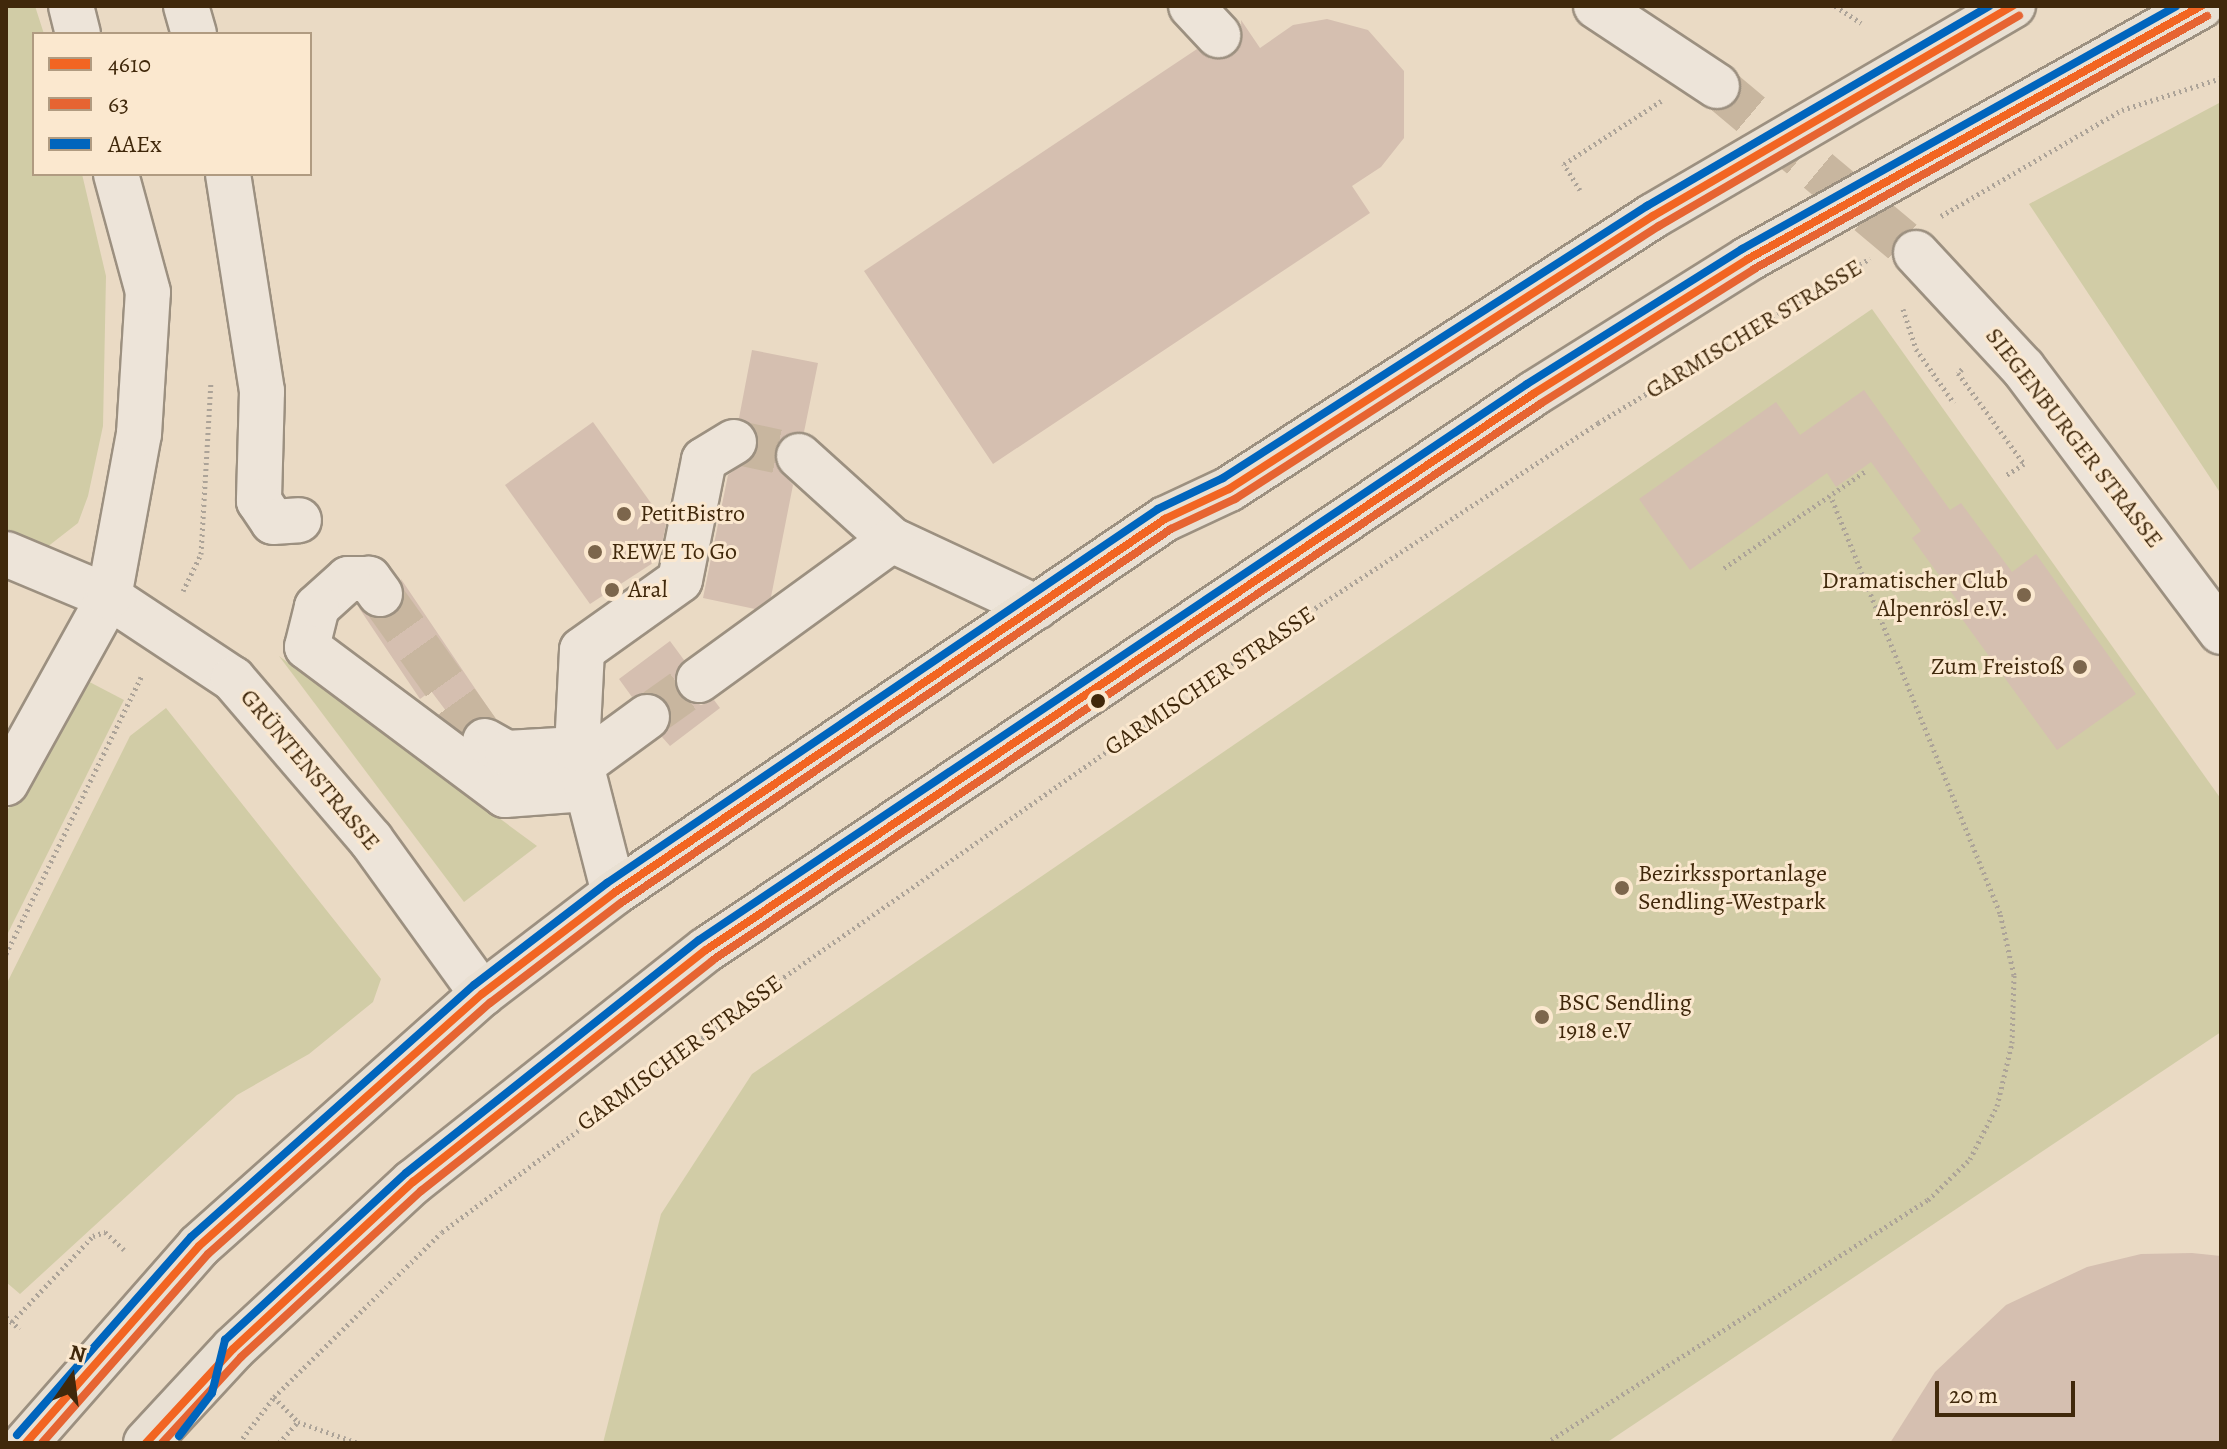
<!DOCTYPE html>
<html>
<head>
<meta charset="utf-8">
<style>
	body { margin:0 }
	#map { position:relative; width:2227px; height:1449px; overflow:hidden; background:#eadac4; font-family:Alegreya,serif }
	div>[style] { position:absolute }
	.green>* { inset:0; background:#d1cca6 }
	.building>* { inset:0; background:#d5bfb0 }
	.minor-tunnel>* { height:44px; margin-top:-22px; transform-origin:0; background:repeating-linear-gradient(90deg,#c8b69f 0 44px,transparent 0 66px) }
	.path>* { height:5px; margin-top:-2.5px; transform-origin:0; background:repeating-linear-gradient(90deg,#aca398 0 2px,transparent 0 6px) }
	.roads { filter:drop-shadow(2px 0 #9c9080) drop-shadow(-2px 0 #9c9080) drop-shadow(0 2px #9c9080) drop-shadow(0 -2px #9c9080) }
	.minor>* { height:44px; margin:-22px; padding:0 22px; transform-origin:22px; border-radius:22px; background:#ede4d9 }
	.highway>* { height:44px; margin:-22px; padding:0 22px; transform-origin:22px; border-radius:22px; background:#e9e0d3 }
	.bus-1>* { height:8px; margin:-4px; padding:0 4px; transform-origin:4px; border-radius:4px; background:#f26522 }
	.bus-2>* { height:8px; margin:-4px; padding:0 4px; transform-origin:4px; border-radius:4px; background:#e66432 }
	.bus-3>* { height:8px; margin:-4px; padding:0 4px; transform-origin:4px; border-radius:4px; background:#0065bd }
	.dots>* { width:22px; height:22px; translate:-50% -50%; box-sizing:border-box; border:4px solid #fbe8cf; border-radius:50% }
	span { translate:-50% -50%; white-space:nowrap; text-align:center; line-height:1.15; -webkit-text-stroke:6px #fbe8cf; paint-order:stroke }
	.street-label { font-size:24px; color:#40280b }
	.poi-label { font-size:24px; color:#40280b }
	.left { translate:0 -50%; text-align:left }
	.right { translate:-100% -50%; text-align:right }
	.frame { position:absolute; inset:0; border:8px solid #40280b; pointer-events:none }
	.legend { position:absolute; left:32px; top:32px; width:280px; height:144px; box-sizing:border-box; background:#fbe8cf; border:2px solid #b09b81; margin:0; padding:10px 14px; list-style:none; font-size:24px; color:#40280b }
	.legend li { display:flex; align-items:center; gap:16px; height:40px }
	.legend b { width:40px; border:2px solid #b09b81 }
	.north { position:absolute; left:32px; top:1337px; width:80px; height:80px; -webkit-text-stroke:6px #fbe8cf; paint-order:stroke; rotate:14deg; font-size:22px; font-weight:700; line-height:32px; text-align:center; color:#40280b }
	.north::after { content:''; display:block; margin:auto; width:28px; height:36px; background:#40280b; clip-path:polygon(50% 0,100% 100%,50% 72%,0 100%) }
	.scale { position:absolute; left:1935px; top:1381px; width:140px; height:36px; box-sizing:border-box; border:4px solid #40280b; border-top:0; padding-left:10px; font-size:24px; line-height:28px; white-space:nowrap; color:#40280b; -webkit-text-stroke:6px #fbe8cf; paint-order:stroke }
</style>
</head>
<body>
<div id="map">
	<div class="green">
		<i style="clip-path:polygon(6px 6px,35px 6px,44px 34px,34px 34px,34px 174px,82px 174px,106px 276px,103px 426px,88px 496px,78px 523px,42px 551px,6px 533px)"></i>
		<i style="clip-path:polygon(2221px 102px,2221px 494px,2029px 204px)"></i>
		<i style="clip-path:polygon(1872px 309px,2221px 799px,2221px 1032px,1606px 1443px,603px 1443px,661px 1214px,752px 1074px)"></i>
		<i style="clip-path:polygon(279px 656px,537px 846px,464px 902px)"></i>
		<i style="clip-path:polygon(78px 676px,124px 700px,6px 937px,6px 813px)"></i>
		<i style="clip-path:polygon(166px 708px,381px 979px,373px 1002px,309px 1054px,237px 1095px,20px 1294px,6px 1282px,6px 985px,130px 736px)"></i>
	</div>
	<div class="building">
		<i style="clip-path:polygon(1327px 19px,1368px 30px,1404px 71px,1404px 138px,1381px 167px,1352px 186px,1370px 213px,993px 464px,864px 271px,1197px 49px,1211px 59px,1234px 54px,1242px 42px,1241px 20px,1260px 48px,1293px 25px)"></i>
		<i style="clip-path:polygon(752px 350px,818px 363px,804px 432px,791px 433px,775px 450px,776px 464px,793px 485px,771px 597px,755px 609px,703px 598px,728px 475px,755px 455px,759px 442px,755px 429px,739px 418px)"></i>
		<i style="clip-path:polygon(1864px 390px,1950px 510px,1961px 503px,2012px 572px,2036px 554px,2136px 694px,2057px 750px,1957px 612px,1962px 607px,1912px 538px,1921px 531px,1871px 462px,1836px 487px,1827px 473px,1690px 570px,1639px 499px,1776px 402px,1800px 435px)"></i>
		<i style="clip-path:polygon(593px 422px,666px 524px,659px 559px,590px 604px,505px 485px)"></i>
		<i style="clip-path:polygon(401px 579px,495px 718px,473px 719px,462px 732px,431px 691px,420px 699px,359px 608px,371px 617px,394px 615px,403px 603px)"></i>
		<i style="clip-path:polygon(670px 641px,684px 660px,674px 682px,679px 695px,701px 705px,714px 700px,720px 708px,670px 746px,662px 737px,672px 715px,667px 702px,645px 692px,632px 697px,619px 679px)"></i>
		<i style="clip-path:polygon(2192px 1253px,2221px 1256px,2221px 1443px,1890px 1443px,1935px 1372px,2006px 1305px,2087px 1267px,2141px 1254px)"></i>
	</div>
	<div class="minor-tunnel">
		<i style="left:1717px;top:86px;width:260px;rotate:40deg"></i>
		<i style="left:734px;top:442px;width:66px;rotate:12.2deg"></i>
		<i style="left:380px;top:594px;width:181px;rotate:54.5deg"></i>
		<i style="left:647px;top:717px;width:64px;rotate:-35.4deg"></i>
	</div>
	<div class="path">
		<i style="left:1835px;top:6px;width:31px;rotate:33deg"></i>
		<i style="left:1580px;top:190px;width:31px;rotate:-122deg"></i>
		<i style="left:1564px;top:164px;width:116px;rotate:-33deg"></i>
		<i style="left:1941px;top:216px;width:210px;rotate:-30.4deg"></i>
		<i style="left:2122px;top:110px;width:104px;rotate:-17.9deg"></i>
		<i style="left:1903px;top:309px;width:42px;rotate:72deg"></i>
		<i style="left:1916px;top:349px;width:66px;rotate:54.9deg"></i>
		<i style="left:1962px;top:369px;width:6px;rotate:135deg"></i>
		<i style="left:1958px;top:373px;width:112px;rotate:54deg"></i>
		<i style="left:2024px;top:464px;width:22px;rotate:148deg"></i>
		<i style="left:1724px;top:568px;width:173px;rotate:-34.4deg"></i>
		<i style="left:183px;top:591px;width:41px;rotate:-64.1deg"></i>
		<i style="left:201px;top:554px;width:173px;rotate:-86.7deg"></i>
		<i style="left:6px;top:954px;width:310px;rotate:-64deg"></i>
		<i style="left:6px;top:1317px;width:18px;rotate:41deg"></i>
		<i style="left:12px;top:1322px;width:118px;rotate:-46.7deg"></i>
		<i style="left:93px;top:1236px;width:13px;rotate:-18deg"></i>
		<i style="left:105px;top:1232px;width:26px;rotate:43deg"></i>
		<i style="left:274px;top:1397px;width:35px;rotate:46deg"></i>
		<i style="left:298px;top:1422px;width:64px;rotate:19.3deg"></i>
		<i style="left:239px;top:1443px;width:58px;rotate:-52.7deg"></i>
		<i style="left:274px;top:1397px;width:235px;rotate:-44.5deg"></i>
		<i style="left:442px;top:1232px;width:427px;rotate:-36.7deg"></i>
		<i style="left:784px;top:977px;width:587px;rotate:-34.94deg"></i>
		<i style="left:1265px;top:641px;width:398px;rotate:-33.2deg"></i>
		<i style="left:1598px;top:423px;width:318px;rotate:-31.2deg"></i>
		<i style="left:279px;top:1443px;width:28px;rotate:-48deg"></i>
		<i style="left:1546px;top:1443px;width:453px;rotate:-32.5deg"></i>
		<i style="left:1928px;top:1200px;width:59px;rotate:-44.3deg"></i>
		<i style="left:1970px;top:1159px;width:59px;rotate:-63deg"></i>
		<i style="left:1997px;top:1106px;width:65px;rotate:-76.6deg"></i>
		<i style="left:2012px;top:1043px;width:68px;rotate:-88.3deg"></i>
		<i style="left:2014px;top:975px;width:64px;rotate:-102.7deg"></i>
		<i style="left:2000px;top:913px;width:450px;rotate:-112.1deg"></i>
	</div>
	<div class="roads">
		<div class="minor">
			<i style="left:71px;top:6px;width:29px;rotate:76deg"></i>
			<i style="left:186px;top:6px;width:29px;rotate:74deg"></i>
			<i style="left:1191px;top:6px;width:40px;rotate:47deg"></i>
			<i style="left:1596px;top:6px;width:145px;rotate:33.5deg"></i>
			<i style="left:228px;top:174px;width:220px;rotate:81.1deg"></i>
			<i style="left:262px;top:391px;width:110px;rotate:91.6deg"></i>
			<i style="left:259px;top:501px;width:25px;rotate:56deg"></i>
			<i style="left:273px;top:522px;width:26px;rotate:-4deg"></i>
			<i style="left:1916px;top:253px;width:157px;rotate:47.1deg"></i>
			<i style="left:2023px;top:368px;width:330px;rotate:53.1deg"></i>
			<i style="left:799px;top:456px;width:125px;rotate:42.1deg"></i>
			<i style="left:892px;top:540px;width:159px;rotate:25deg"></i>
			<i style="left:6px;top:554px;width:112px;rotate:22.7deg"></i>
			<i style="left:109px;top:597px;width:149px;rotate:33.5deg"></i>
			<i style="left:233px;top:679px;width:212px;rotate:49.4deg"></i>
			<i style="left:371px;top:840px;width:190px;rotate:54.2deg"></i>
			<i style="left:380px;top:594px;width:19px;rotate:-126deg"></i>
			<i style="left:369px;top:579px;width:21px;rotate:180deg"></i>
			<i style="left:348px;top:579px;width:42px;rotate:137.9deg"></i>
			<i style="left:317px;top:607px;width:41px;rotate:104deg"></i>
			<i style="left:307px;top:647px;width:247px;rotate:36.8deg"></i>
			<i style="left:505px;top:795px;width:81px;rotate:-4.2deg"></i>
			<i style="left:699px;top:680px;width:238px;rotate:-36deg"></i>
			<i style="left:485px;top:741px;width:25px;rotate:29deg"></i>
			<i style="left:507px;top:753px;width:70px;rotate:-3.3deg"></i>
			<i style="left:580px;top:766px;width:83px;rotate:-36.2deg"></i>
			<i style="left:6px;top:783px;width:213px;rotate:-61deg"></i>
			<i style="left:109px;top:597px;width:166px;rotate:-79.6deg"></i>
			<i style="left:139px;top:434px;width:142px;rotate:-86.4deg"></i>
			<i style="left:148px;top:292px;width:122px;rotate:-105.2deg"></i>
			<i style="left:614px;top:893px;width:149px;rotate:-104.4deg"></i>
			<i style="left:577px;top:749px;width:99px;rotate:-87.1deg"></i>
			<i style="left:582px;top:650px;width:120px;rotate:-35.5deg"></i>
			<i style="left:680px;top:580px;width:122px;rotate:-78.7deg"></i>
			<i style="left:704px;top:460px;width:35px;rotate:-31deg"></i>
		</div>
		<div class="highway">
			<i style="left:26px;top:1443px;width:262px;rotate:-48.7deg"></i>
			<i style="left:199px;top:1246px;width:379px;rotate:-41.7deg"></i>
			<i style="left:482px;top:994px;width:166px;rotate:-37.4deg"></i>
			<i style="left:614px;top:893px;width:666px;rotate:-34.17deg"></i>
			<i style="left:1165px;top:519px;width:71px;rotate:-25.1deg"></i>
			<i style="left:1229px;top:489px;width:504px;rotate:-32.78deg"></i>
			<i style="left:1653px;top:216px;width:417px;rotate:-30.3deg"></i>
			<i style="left:146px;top:1443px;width:128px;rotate:-47.2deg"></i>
			<i style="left:233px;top:1349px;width:246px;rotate:-42.9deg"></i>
			<i style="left:413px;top:1182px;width:374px;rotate:-38.4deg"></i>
			<i style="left:706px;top:950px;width:997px;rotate:-33.91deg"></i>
			<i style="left:1533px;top:394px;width:254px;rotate:-32.1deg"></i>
			<i style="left:1748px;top:259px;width:519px;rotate:-29.18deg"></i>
		</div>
	</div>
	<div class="bus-1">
		<i style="left:26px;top:1443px;width:262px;rotate:-48.7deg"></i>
		<i style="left:199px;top:1246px;width:379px;rotate:-41.7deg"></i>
		<i style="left:482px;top:994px;width:166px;rotate:-37.4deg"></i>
		<i style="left:614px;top:893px;width:666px;rotate:-34.17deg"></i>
		<i style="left:1165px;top:519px;width:71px;rotate:-25.1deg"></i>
		<i style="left:1229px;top:489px;width:504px;rotate:-32.78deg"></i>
		<i style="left:1653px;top:216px;width:417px;rotate:-30.3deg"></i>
		<i style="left:146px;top:1443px;width:128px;rotate:-47.2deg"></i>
		<i style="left:233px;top:1349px;width:246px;rotate:-42.9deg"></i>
		<i style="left:413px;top:1182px;width:374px;rotate:-38.4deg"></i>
		<i style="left:706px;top:950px;width:997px;rotate:-33.91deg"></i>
		<i style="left:1533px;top:394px;width:254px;rotate:-32.1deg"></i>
		<i style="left:1748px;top:259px;width:519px;rotate:-29.18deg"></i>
	</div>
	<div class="bus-2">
		<i style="left:42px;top:1443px;width:252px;rotate:-48.7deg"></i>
		<i style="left:208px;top:1254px;width:378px;rotate:-41.7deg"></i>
		<i style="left:490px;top:1003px;width:165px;rotate:-37.4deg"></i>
		<i style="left:621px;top:903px;width:665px;rotate:-34.22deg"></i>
		<i style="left:1171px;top:529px;width:71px;rotate:-25.1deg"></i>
		<i style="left:1235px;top:499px;width:504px;rotate:-32.78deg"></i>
		<i style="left:1659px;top:226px;width:417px;rotate:-30.3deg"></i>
		<i style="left:162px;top:1443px;width:117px;rotate:-47.4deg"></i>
		<i style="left:241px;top:1357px;width:245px;rotate:-42.7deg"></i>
		<i style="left:421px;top:1191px;width:372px;rotate:-38.3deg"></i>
		<i style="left:713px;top:960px;width:997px;rotate:-33.91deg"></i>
		<i style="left:1540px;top:404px;width:253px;rotate:-32.2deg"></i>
		<i style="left:1754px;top:269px;width:519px;rotate:-29.18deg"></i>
	</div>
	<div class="bus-3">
		<i style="left:17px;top:1435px;width:264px;rotate:-48.7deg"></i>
		<i style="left:191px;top:1237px;width:379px;rotate:-41.7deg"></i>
		<i style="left:474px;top:985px;width:168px;rotate:-37.5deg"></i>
		<i style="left:607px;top:883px;width:666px;rotate:-34.17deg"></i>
		<i style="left:1158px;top:509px;width:72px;rotate:-25.5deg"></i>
		<i style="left:1223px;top:478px;width:504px;rotate:-32.68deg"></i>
		<i style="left:1647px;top:206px;width:396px;rotate:-30.3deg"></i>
		<i style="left:179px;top:1436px;width:54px;rotate:-52.5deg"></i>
		<i style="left:212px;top:1393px;width:55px;rotate:-76.2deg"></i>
		<i style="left:225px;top:1340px;width:246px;rotate:-42.7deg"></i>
		<i style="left:406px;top:1173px;width:374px;rotate:-38.5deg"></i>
		<i style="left:699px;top:940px;width:997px;rotate:-33.88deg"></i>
		<i style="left:1527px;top:384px;width:254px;rotate:-32.1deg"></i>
		<i style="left:1742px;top:249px;width:497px;rotate:-29.2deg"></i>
	</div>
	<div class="dots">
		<i style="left:624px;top:514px;background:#7c664c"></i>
		<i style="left:595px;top:552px;background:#7c664c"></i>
		<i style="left:612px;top:590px;background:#7c664c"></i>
		<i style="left:2024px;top:595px;background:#7c664c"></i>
		<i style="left:2080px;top:667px;background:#7c664c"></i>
		<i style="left:1098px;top:701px;background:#40280b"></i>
		<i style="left:1622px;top:888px;background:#7c664c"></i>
		<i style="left:1542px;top:1017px;background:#7c664c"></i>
	</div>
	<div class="street-label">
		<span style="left:1754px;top:329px;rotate:-31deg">GARMISCHER STRASSE</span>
		<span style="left:2074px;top:438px;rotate:52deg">SIEGENBURGER STRASSE</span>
		<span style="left:1210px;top:681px;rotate:-34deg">GARMISCHER STRASSE</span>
		<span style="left:310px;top:770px;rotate:50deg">GRÜNTENSTRASSE</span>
		<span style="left:680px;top:1053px;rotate:-36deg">GARMISCHER STRASSE</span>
	</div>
	<div class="poi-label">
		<span class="left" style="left:640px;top:514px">PetitBistro</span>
		<span class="left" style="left:611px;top:552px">REWE To Go</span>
		<span class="right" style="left:2008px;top:595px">Dramatischer Club<br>Alpenrösl e.V.</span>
		<span class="left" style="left:628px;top:590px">Aral</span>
		<span class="right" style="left:2064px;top:667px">Zum Freistoß</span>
		<span class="left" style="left:1638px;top:888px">Bezirkssportanlage<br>Sendling-Westpark</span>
		<span class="left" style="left:1558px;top:1017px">BSC Sendling<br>1918 e.V</span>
	</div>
	<div class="frame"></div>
	<ul class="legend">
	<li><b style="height:10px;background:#f26522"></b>4610</li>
	<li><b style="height:10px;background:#e66432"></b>63</li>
	<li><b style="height:10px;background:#0065bd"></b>AAEx</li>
	</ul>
	<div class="north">N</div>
	<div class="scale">20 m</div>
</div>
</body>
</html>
